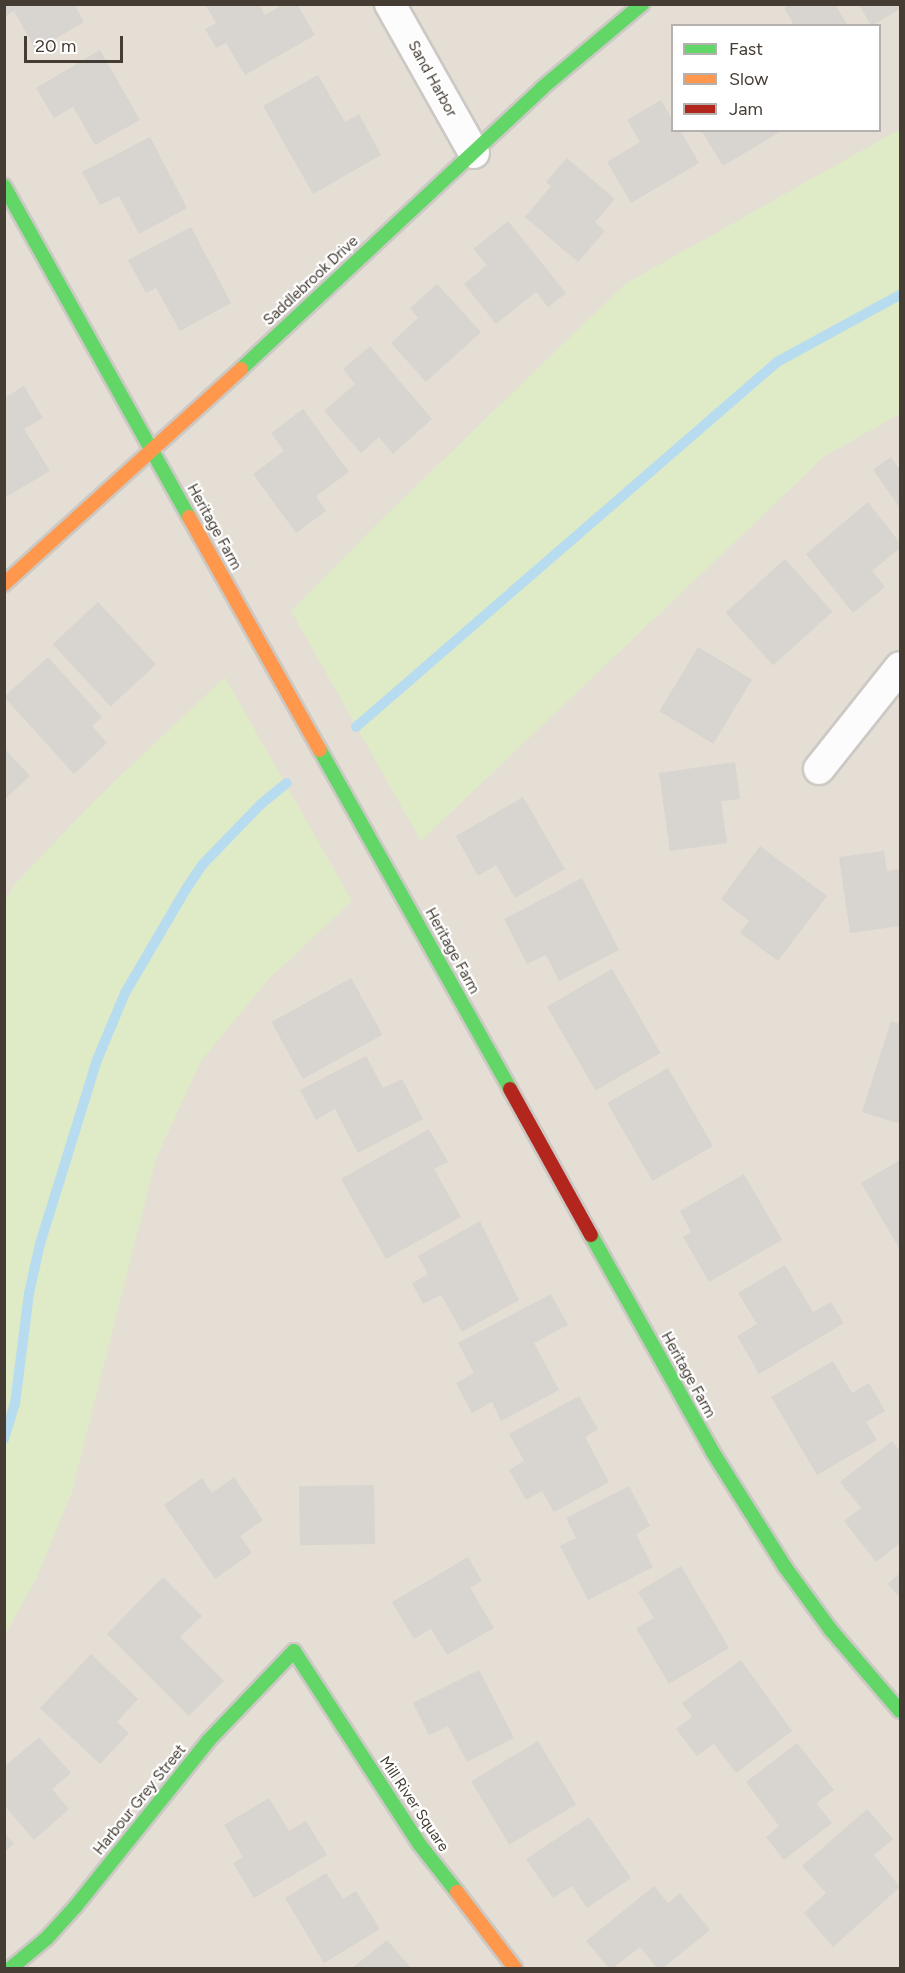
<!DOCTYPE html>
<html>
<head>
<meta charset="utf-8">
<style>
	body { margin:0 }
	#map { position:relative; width:905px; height:1973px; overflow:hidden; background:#f0ece8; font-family:Figtree,sans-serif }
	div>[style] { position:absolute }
	.residential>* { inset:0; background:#e4ded5 }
	.green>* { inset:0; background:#dfeac7 }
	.stream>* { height:10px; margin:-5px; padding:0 5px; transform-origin:5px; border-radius:5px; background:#b7dcef }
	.building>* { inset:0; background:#d8d4cf; transform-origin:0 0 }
	.roads { filter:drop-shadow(2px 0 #ccc8c4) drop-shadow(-2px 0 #ccc8c4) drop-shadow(0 2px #ccc8c4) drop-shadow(0 -2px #ccc8c4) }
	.street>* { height:30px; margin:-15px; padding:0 15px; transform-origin:15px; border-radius:15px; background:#fdfcfc }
	.fast>* { height:14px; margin:-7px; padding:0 7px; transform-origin:7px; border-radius:7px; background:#63d668 }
	.slow>* { height:14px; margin:-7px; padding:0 7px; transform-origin:7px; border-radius:7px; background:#ff974d }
	.jam>* { height:14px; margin:-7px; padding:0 7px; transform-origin:7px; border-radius:7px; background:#b3261e }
	span { translate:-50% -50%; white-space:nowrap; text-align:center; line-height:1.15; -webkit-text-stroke:4.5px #fff; paint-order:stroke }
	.street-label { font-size:15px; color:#453d34 }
	.frame { position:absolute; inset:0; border:6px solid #453d34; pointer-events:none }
	.legend { position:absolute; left:671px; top:24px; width:210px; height:108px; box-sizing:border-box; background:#fff; border:2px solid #b5b1ae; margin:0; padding:8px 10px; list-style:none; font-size:18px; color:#453d34 }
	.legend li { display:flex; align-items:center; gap:12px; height:30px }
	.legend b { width:30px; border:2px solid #b5b1ae }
	.scale { position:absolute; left:24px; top:36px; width:99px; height:27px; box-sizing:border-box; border:3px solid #453d34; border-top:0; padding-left:8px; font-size:18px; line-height:21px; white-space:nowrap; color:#453d34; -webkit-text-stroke:4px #fff; paint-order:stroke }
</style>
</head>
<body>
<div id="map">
	<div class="residential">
		<i style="clip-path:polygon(evenodd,5px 5px,900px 5px,900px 1968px,5px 1968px,5px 5px,672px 26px,880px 26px,880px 130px,672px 130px,672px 26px)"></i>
	</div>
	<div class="green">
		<i style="clip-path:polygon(900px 129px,900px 414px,825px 456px,421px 841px,291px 611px,385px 516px,625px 284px)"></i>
		<i style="clip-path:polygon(225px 677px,352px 901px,268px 980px,201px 1061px,156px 1159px,72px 1492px,37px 1577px,5px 1635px,5px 901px,14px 885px,96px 799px)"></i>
	</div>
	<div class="stream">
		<i style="left:356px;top:727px;width:557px;rotate:-40.92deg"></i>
		<i style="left:777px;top:362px;width:140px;rotate:-28.6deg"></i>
		<i style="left:4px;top:1439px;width:37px;rotate:-73deg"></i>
		<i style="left:15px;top:1404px;width:112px;rotate:-82.8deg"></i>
		<i style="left:29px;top:1293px;width:50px;rotate:-77.3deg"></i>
		<i style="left:40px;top:1244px;width:193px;rotate:-72.8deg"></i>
		<i style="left:97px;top:1060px;width:73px;rotate:-67.3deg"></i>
		<i style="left:125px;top:993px;width:121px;rotate:-59.6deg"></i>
		<i style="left:186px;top:889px;width:30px;rotate:-56deg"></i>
		<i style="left:203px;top:864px;width:83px;rotate:-46deg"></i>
		<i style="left:261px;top:804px;width:33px;rotate:-39deg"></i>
	</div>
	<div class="building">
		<i style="clip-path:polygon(4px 4px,74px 4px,84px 22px,36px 50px,14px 11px,4px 17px)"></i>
		<i style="clip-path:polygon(205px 4px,259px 4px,265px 15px,284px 4px,297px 4px,315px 35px,245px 75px,226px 43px,216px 48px,205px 29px,216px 23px)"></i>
		<i style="clip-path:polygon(790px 4px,835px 4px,848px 26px,788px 26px,793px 23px,784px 8px)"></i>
		<i style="clip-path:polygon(859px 4px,900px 4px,900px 9px,871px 26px)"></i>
		<i style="clip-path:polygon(100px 50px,140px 120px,95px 145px,73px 107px,54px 118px,36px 88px)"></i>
		<i style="clip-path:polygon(318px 75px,345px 122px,359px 114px,381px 155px,313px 194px,263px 106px)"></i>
		<i style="clip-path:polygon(661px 100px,672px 119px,672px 130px,680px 130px,699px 163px,631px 203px,607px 162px,640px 142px,627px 120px)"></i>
		<i style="clip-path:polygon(701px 130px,783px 130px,723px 166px)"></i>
		<i style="clip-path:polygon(150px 137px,187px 208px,139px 234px,119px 196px,100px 205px,82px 172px)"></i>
		<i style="clip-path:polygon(567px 158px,615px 199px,595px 222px,605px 231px,578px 262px,525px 217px,551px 186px,546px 182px)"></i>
		<i style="clip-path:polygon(508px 221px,566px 293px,548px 307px,536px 292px,496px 324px,464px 284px,487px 265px,473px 249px)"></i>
		<i style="clip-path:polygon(191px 227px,231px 303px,180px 331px,156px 288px,146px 293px,128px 260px)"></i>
		<i style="clip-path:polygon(437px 284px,481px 332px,426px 382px,391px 343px,418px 318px,410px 308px)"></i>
		<i style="clip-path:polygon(370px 346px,432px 419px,393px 454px,379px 437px,361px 453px,324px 411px,355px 384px,343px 369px)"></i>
		<i style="clip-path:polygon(24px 386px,43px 418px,24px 429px,50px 471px,4px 498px,4px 398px)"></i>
		<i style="clip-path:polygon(303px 409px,349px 472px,316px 496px,326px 511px,296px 533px,253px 474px,284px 451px,271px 433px)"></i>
		<i style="clip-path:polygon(891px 457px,900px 470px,900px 508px,873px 470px)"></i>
		<i style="clip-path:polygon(868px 502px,900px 543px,900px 548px,872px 571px,885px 587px,853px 613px,806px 554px)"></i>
		<i style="left:785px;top:559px;width:71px;height:80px;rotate:48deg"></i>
		<i style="left:98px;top:602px;width:85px;height:62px;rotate:47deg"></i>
		<i style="left:698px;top:647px;width:63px;height:75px;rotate:31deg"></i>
		<i style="clip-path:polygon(48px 657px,102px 717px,92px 726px,107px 743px,74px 774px,4px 697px)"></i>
		<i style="clip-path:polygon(4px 748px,30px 776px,4px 800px)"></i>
		<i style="clip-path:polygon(735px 762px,740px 799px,721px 801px,727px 843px,670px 851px,659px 773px)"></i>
		<i style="clip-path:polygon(523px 797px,565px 869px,515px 898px,496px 865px,478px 876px,456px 836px)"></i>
		<i style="clip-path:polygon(760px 846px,827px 896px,778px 961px,740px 933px,749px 921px,721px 899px)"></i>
		<i style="clip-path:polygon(884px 851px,887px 871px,900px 869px,900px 926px,850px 933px,839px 857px)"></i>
		<i style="clip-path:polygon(582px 878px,619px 950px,559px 981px,546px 955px,527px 964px,504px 919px)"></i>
		<i style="left:612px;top:969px;width:97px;height:75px;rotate:60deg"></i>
		<i style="left:351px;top:978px;width:65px;height:91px;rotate:61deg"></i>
		<i style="clip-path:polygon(891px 1021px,900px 1024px,900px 1124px,862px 1112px)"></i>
		<i style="clip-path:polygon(366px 1056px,383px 1088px,402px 1079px,423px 1119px,358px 1153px,335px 1109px,316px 1120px,300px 1090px)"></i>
		<i style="left:668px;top:1068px;width:90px;height:70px;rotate:60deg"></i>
		<i style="clip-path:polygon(429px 1129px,448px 1162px,434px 1169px,461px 1217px,386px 1259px,341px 1179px)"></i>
		<i style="clip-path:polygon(900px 1160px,900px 1250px,861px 1183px)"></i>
		<i style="clip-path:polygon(744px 1174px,782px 1240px,709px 1282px,683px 1237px,691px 1232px,680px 1211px)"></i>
		<i style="clip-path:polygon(480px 1221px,519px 1300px,462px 1332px,441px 1295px,423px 1304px,412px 1283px,428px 1274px,418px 1256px)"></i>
		<i style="clip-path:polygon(785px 1265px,813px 1312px,831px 1302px,844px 1323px,759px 1374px,737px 1336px,757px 1324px,738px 1293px)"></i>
		<i style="clip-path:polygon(551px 1294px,568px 1325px,534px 1343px,559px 1390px,501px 1421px,492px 1402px,472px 1413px,456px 1383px,474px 1373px,458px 1343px)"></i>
		<i style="clip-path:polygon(833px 1361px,852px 1393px,869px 1383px,885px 1411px,866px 1422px,877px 1440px,817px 1475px,771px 1397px)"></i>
		<i style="clip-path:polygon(579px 1396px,598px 1429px,585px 1437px,609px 1482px,554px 1512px,542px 1491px,526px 1500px,509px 1470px,524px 1461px,509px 1434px)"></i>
		<i style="clip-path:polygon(892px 1441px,900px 1451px,900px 1543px,876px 1562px,844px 1521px,861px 1508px,840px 1482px)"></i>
		<i style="clip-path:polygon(234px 1477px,263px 1520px,240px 1536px,252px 1553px,215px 1579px,164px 1505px,202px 1478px,212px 1493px)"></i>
		<i style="left:374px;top:1485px;width:59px;height:75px;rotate:89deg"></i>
		<i style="clip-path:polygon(629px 1486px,650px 1526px,636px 1534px,653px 1567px,588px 1600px,560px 1546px,576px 1538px,566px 1518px)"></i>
		<i style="clip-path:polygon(468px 1557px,482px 1581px,470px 1588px,494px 1628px,447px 1655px,431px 1629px,414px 1639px,392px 1602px)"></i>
		<i style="clip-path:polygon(681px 1566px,729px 1648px,669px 1684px,636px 1628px,654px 1618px,638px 1592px)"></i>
		<i style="clip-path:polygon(900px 1573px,900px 1598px,888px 1584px)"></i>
		<i style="clip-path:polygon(163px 1577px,202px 1616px,180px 1637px,224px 1681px,189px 1716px,107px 1634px)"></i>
		<i style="clip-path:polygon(91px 1654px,138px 1699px,117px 1722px,129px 1733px,100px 1764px,40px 1708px)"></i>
		<i style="clip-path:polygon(741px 1660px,792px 1731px,736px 1773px,714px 1744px,697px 1756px,676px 1729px,692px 1717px,682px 1703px)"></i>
		<i style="clip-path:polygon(479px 1670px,514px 1738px,467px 1762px,448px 1726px,429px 1735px,413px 1703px)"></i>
		<i style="clip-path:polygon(39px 1737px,71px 1773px,52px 1789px,69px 1809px,34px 1840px,4px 1805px,4px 1767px)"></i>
		<i style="left:538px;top:1741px;width:74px;height:78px;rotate:59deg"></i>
		<i style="clip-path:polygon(797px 1743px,834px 1790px,816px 1803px,832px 1823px,784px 1860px,766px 1837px,779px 1826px,746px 1782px)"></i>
		<i style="clip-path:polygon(269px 1798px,289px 1831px,306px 1821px,327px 1855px,254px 1898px,233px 1863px,243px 1857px,224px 1825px)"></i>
		<i style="clip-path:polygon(867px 1809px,893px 1839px,874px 1855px,900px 1887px,833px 1947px,804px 1913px,826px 1893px,802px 1866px)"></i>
		<i style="clip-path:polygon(589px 1817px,631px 1878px,587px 1908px,572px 1886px,553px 1898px,526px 1859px)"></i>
		<i style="clip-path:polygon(4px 1832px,14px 1844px,4px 1852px)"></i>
		<i style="clip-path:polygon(326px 1873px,343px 1899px,356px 1891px,380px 1929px,324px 1963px,285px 1898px)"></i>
		<i style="clip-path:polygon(654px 1886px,668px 1903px,680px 1893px,710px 1930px,663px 1968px,657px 1968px,640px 1947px,613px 1968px,609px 1968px,586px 1941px)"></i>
		<i style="clip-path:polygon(387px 1940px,411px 1968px,352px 1968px)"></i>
	</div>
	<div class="roads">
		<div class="street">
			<i style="left:390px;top:4px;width:171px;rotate:60.6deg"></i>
			<i style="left:819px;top:769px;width:130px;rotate:-51.5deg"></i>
		</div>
		<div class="fast">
			<i style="left:4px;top:186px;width:379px;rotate:60.8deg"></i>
			<i style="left:241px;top:369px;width:412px;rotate:-43deg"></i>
			<i style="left:542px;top:88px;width:131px;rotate:-40deg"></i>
			<i style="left:320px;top:750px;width:389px;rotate:60.7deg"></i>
			<i style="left:591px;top:1235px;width:248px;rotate:60.7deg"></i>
			<i style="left:712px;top:1451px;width:137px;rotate:57.8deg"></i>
			<i style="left:785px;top:1567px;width:78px;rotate:53.9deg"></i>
			<i style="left:831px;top:1630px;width:106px;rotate:49.6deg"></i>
			<i style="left:11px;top:1968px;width:47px;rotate:-39.8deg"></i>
			<i style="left:47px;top:1938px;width:43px;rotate:-47.8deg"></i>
			<i style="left:76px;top:1906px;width:211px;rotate:-51.3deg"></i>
			<i style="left:208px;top:1741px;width:124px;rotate:-46.3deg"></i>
			<i style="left:294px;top:1651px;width:231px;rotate:57deg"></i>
			<i style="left:420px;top:1845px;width:60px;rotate:51.8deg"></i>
		</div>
		<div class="slow">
			<i style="left:189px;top:517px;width:267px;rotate:60.7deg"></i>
			<i style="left:4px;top:584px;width:320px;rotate:-42.2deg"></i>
			<i style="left:457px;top:1892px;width:96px;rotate:52.7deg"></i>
		</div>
		<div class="jam">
			<i style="left:510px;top:1089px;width:167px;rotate:61deg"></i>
		</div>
	</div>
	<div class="street-label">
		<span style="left:432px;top:79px;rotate:61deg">Sand Harbor</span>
		<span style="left:311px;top:281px;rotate:-43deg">Saddlebrook Drive</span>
		<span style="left:214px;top:527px;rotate:61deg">Heritage Farm</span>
		<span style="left:452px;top:951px;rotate:61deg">Heritage Farm</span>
		<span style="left:688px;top:1375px;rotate:61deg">Heritage Farm</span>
		<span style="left:140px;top:1800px;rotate:-51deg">Harbour Grey Street</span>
		<span style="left:414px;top:1804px;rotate:56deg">Mill River Square</span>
	</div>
	<div class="frame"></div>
	<ul class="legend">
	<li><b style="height:8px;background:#63d668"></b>Fast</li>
	<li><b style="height:8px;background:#ff974d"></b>Slow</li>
	<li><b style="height:8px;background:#b3261e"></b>Jam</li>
	</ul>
	<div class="scale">20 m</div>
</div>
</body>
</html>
